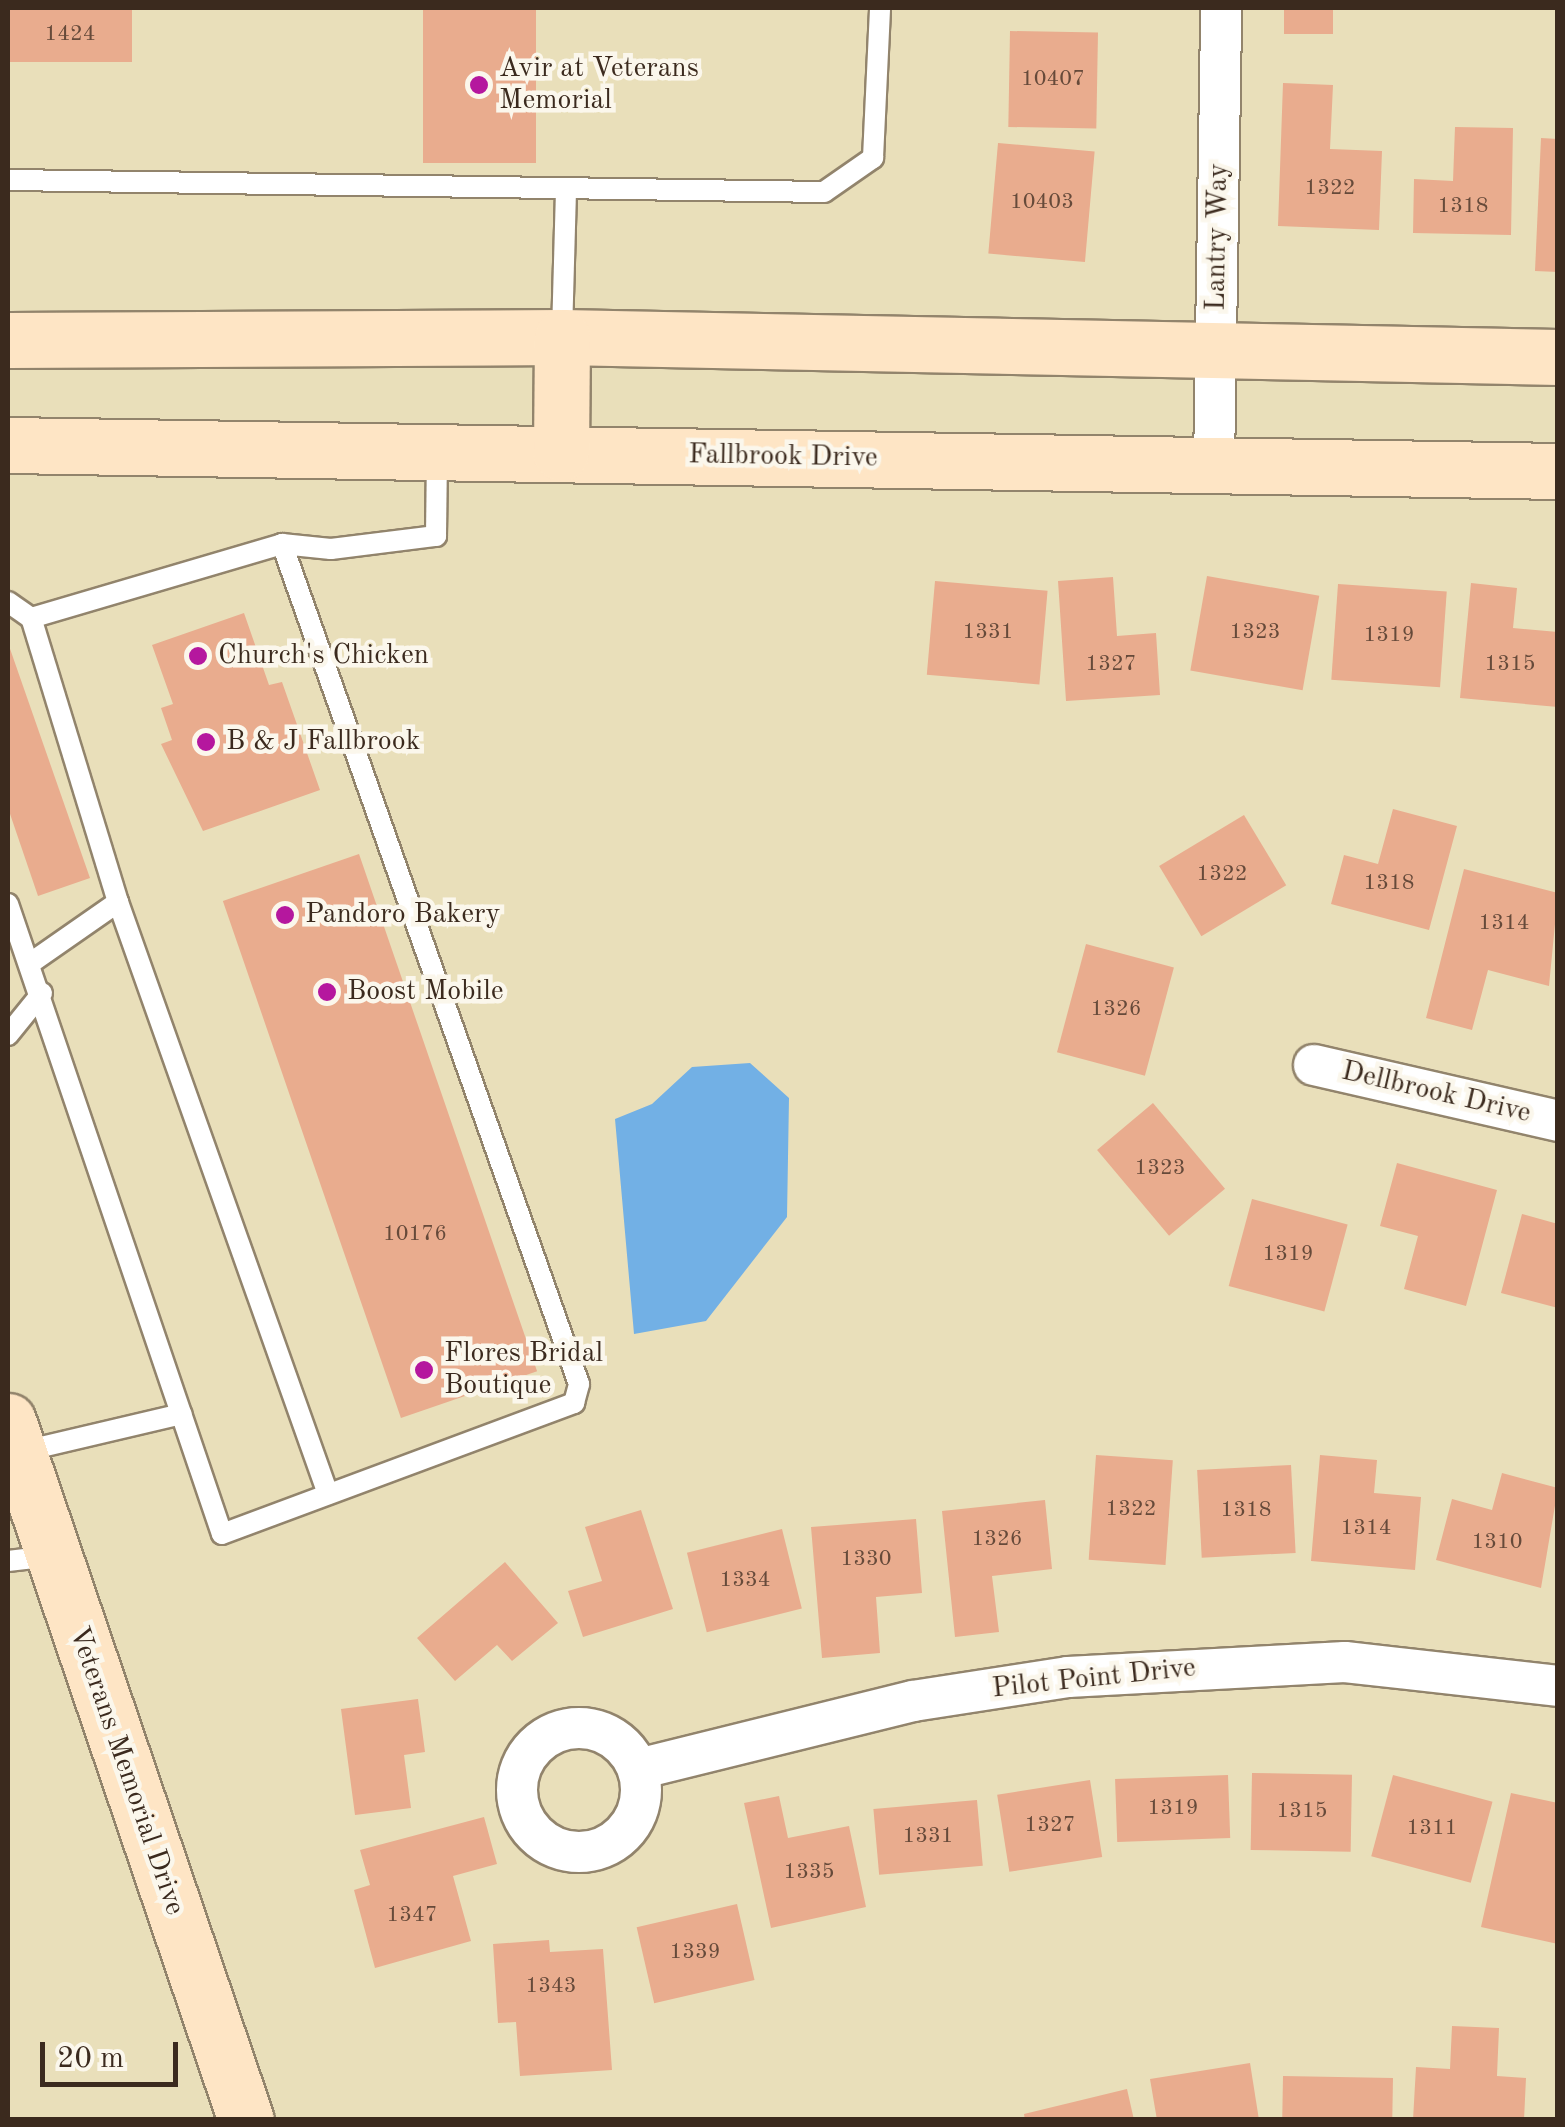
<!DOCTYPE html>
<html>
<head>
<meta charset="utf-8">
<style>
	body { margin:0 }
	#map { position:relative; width:1565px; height:2127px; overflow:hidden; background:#e9dfba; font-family:"Old Standard TT",serif }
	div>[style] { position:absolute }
	.water>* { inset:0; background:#72b0e5 }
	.building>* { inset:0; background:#e9ac8e; transform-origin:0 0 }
	.roads { filter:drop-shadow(2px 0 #92846c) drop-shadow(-2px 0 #92846c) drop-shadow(0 2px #92846c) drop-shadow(0 -2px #92846c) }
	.service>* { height:20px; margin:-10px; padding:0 10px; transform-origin:10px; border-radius:10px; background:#fff }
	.minor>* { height:40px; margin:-20px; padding:0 20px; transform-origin:20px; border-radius:20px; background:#fff }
	.minor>.ring { margin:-20px; padding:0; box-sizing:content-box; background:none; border:40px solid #fff; border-radius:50% }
	.secondary>* { height:55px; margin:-27.5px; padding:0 27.5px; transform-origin:27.5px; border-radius:27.5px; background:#fee5c5 }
	.dots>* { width:28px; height:28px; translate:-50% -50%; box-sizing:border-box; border:5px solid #fbf7ec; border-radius:50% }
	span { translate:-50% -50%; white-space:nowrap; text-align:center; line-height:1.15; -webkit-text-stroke:9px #fbf7ec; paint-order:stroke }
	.number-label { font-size:22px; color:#664a3a }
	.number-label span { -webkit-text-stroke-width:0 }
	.poi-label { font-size:28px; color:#3b2a1e }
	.left { translate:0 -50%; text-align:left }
	.street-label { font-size:28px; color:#3b2a1e }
	.frame { position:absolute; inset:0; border:10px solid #3b2a1e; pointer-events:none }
	.scale { position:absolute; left:40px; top:2042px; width:138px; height:45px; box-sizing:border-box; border:5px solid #3b2a1e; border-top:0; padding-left:12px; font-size:30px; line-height:35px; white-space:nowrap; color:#3b2a1e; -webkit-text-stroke:8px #fbf7ec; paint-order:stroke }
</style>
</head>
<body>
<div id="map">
	<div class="water">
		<i style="clip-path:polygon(750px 1063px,789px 1098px,787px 1217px,706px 1321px,634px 1334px,615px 1119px,652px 1104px,692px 1067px)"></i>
	</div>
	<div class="building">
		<i style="left:8px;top:8px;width:124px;height:54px"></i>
		<i style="left:423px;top:8px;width:113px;height:155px"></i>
		<i style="left:1284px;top:8px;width:49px;height:26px"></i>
		<i style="left:1010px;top:31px;width:88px;height:96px;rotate:1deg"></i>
		<i style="clip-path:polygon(1283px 83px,1333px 85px,1330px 149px,1382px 151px,1379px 230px,1278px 226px)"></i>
		<i style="clip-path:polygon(1455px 127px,1513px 128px,1511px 235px,1413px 233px,1414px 179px,1453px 181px)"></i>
		<i style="clip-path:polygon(1541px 138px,1558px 139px,1558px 272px,1535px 271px)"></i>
		<i style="left:998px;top:143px;width:97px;height:111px;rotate:5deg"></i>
		<i style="left:1207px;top:576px;width:114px;height:96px;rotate:10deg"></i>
		<i style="clip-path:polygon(1113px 577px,1117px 636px,1156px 633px,1160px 695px,1066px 701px,1058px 581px)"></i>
		<i style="left:935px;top:581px;width:113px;height:94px;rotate:5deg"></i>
		<i style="clip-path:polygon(1471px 583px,1517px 588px,1513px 628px,1558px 632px,1558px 707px,1460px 698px)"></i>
		<i style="left:1338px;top:584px;width:109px;height:96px;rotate:4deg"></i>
		<i style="clip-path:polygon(244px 613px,269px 685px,282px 682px,320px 790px,203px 831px,161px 744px,172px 740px,161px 708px,173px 704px,152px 645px)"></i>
		<i style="clip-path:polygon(8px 643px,90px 878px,38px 896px,8px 808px)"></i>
		<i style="clip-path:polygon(1393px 809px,1457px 826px,1429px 930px,1331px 904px,1344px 855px,1378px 864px)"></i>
		<i style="left:1244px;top:815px;width:82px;height:99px;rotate:59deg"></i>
		<i style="left:359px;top:854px;width:547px;height:144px;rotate:71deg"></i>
		<i style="clip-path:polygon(1464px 869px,1558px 893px,1549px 986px,1488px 970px,1472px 1030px,1426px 1018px)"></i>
		<i style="left:1086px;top:944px;width:91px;height:112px;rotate:15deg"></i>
		<i style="left:1153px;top:1103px;width:112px;height:73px;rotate:50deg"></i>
		<i style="clip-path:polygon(1397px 1163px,1497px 1190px,1466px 1306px,1404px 1289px,1418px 1236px,1380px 1226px)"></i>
		<i style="left:1252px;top:1199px;width:99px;height:90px;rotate:15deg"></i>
		<i style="clip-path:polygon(1522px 1214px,1558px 1224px,1558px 1308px,1501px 1293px)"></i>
		<i style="left:1096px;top:1455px;width:77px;height:105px;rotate:4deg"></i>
		<i style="clip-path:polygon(1320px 1455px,1377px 1460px,1374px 1493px,1421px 1497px,1415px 1570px,1311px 1561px)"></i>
		<i style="left:1291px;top:1465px;width:88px;height:94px;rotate:87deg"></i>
		<i style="clip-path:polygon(1502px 1473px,1558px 1488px,1541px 1588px,1436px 1560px,1452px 1499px,1492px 1510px)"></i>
		<i style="clip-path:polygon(1045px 1500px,1052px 1569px,992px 1576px,999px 1632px,955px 1637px,942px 1511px)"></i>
		<i style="clip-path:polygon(641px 1510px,673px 1609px,583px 1637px,568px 1591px,602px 1581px,585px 1527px)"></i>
		<i style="clip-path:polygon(916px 1519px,922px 1593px,876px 1597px,880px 1653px,822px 1658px,811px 1527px)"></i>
		<i style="left:782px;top:1529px;width:82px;height:98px;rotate:76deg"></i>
		<i style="clip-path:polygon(505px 1562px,558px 1623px,512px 1661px,497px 1645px,455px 1681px,417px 1638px)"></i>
		<i style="clip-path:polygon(418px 1699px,425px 1752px,404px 1755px,411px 1808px,355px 1815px,341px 1709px)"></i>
		<i style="left:1252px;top:1773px;width:100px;height:77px;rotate:1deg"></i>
		<i style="left:1228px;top:1775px;width:63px;height:113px;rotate:88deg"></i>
		<i style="left:1393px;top:1775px;width:103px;height:84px;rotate:15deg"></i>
		<i style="left:1090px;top:1780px;width:78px;height:94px;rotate:81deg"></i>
		<i style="clip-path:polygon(1511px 1793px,1558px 1803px,1558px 1944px,1481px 1927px)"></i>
		<i style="clip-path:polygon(779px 1796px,788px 1838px,849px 1826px,866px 1907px,771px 1928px,744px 1803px)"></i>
		<i style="left:977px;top:1800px;width:66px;height:104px;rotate:85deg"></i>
		<i style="clip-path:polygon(484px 1817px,497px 1864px,453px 1876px,471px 1941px,375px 1968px,354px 1890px,370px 1885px,360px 1850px)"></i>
		<i style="left:737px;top:1904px;width:78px;height:103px;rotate:77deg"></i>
		<i style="clip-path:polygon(549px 1940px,550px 1952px,603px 1949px,612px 2070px,520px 2076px,516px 2022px,498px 2023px,493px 1944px)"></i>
		<i style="clip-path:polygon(1452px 2026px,1499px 2028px,1497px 2076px,1526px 2078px,1524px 2120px,1413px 2120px,1416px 2067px,1450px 2069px)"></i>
		<i style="clip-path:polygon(1250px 2063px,1259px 2120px,1157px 2120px,1150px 2079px)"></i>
		<i style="left:1283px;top:2076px;width:110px;height:44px;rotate:1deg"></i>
		<i style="clip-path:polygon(1127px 2089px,1134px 2120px,1025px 2120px,1024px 2114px)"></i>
	</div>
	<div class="roads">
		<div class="service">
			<i style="left:8px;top:180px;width:816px;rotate:0.84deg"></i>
			<i style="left:824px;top:192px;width:60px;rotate:-34.8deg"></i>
			<i style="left:873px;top:158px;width:150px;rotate:-87.3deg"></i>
			<i style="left:562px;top:334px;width:143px;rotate:-88.4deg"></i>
			<i style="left:8px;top:602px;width:28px;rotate:35deg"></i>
			<i style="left:118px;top:902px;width:628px;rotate:70.47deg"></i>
			<i style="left:8px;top:904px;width:665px;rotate:71.24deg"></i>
			<i style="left:222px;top:1534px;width:376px;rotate:-20.4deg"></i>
			<i style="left:574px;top:1403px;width:20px;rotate:-75deg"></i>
			<i style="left:579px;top:1384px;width:891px;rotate:-109.47deg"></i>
			<i style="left:32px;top:962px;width:105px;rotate:-34.9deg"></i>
			<i style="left:118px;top:902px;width:297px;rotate:-107deg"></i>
			<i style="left:31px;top:618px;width:262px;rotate:-16.4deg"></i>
			<i style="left:282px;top:544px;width:49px;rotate:5.8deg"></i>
			<i style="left:331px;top:549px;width:106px;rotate:-7.1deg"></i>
			<i style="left:436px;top:536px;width:80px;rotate:-89.3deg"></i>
			<i style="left:8px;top:1035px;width:54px;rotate:-51deg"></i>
			<i style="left:20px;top:1452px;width:166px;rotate:-13.2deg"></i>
			<i style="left:8px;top:1561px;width:43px;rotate:-6.6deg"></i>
		</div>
		<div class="minor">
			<i style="left:1214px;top:466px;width:458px;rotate:-89.1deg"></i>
			<i style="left:1314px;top:1065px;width:250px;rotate:12.9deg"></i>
			<i class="ring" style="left:517px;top:1728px;width:84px;height:84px"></i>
			<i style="left:638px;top:1769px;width:283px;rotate:-13.9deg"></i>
			<i style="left:913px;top:1701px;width:157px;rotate:-8.8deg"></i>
			<i style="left:1068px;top:1677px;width:277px;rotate:-3.1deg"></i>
			<i style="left:1345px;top:1662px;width:214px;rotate:6.4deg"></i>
		</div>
		<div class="secondary">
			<i style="left:8px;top:340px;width:554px;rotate:-0.31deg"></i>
			<i style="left:562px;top:337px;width:996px;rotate:1.15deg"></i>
			<i style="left:8px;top:445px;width:1550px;rotate:0.96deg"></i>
			<i style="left:561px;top:453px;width:116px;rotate:-89.5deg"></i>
			<i style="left:8px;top:1421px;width:738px;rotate:71.2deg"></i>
		</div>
	</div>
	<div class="dots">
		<i style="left:479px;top:85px;background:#b5179e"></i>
		<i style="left:198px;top:656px;background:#b5179e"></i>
		<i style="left:206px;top:742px;background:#b5179e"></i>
		<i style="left:285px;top:915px;background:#b5179e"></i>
		<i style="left:327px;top:992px;background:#b5179e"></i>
		<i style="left:424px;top:1370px;background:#b5179e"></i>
	</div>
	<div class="number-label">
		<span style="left:70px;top:35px">1424</span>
		<span style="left:1053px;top:80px">10407</span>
		<span style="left:1330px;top:189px">1322</span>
		<span style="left:1042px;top:203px">10403</span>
		<span style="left:1463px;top:207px">1318</span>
		<span style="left:988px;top:633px">1331</span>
		<span style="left:1255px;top:633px">1323</span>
		<span style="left:1389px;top:636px">1319</span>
		<span style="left:1111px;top:665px">1327</span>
		<span style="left:1510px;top:665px">1315</span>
		<span style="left:1222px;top:875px">1322</span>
		<span style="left:1389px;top:884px">1318</span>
		<span style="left:1504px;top:924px">1314</span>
		<span style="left:1116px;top:1010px">1326</span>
		<span style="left:1160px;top:1169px">1323</span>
		<span style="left:415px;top:1235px">10176</span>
		<span style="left:1288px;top:1255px">1319</span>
		<span style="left:1131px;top:1510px">1322</span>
		<span style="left:1246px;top:1511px">1318</span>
		<span style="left:1366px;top:1529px">1314</span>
		<span style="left:997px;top:1540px">1326</span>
		<span style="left:1497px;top:1543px">1310</span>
		<span style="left:866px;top:1560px">1330</span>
		<span style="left:745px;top:1581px">1334</span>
		<span style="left:1173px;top:1809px">1319</span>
		<span style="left:1302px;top:1812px">1315</span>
		<span style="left:1050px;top:1826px">1327</span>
		<span style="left:1432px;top:1829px">1311</span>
		<span style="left:928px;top:1837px">1331</span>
		<span style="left:809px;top:1873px">1335</span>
		<span style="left:412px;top:1916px">1347</span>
		<span style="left:695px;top:1953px">1339</span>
		<span style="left:551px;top:1987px">1343</span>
	</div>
	<div class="poi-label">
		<span class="left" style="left:499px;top:85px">Avir at Veterans<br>Memorial</span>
		<span class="left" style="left:218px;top:656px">Church's Chicken</span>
		<span class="left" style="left:226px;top:742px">B &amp; J Fallbrook</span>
		<span class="left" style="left:305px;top:915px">Pandoro Bakery</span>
		<span class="left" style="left:347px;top:992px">Boost Mobile</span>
		<span class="left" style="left:444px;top:1370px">Flores Bridal<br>Boutique</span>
	</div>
	<div class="street-label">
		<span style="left:1218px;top:237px;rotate:-89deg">Lantry Way</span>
		<span style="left:783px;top:457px;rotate:1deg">Fallbrook Drive</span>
		<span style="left:1436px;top:1093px;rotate:13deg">Dellbrook Drive</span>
		<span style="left:1094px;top:1679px;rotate:-6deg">Pilot Point Drive</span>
		<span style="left:126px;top:1771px;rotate:71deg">Veterans Memorial Drive</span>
	</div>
	<div class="frame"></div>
	<div class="scale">20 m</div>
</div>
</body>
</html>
